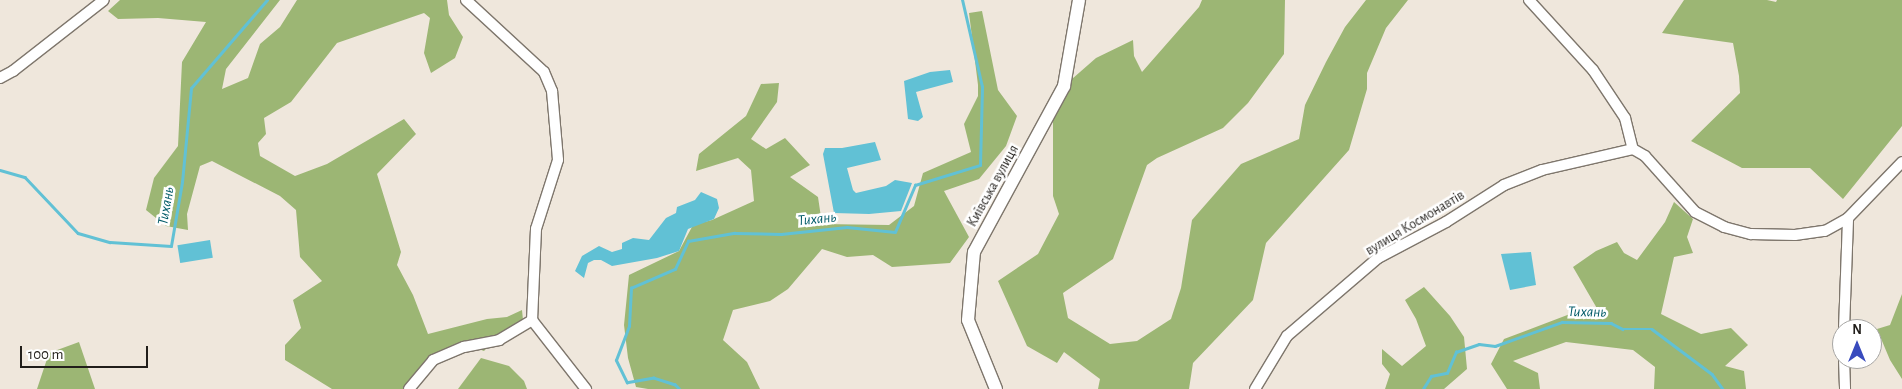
<!DOCTYPE html>
<html>
<head>
<meta charset="utf-8">
<style>
	body { margin:0 }
	#map { position:relative; width:1902px; height:389px; overflow:hidden; background:#efe7dc; font-family:"Alegreya Sans",sans-serif }
	div>[style] { position:absolute }
	.forest>* { inset:0; background:#9cb674 }
	.water>* { inset:0; background:#61c1d5; transform-origin:0 0 }
	.stream>* { height:2.5px; margin:-1.25px; padding:0 1.25px; transform-origin:1.25px; border-radius:1.25px; background:#61c1d5 }
	.roads { filter:drop-shadow(1px 0 #7e766c) drop-shadow(-1px 0 #7e766c) drop-shadow(0 1px #7e766c) drop-shadow(0 -1px #7e766c) }
	.minor>* { height:10px; margin:-5px; padding:0 5px; transform-origin:5px; border-radius:5px; background:#fff }
	.major>* { height:12px; margin:-6px; padding:0 6px; transform-origin:6px; border-radius:6px; background:#fff }
	span { translate:-50% -50%; white-space:nowrap; text-align:center; line-height:1.15; -webkit-text-stroke:5px #fff; paint-order:stroke }
	.street-label { font-size:14px; color:#211e1a }
	.water-label { font-size:15px; color:#015a68; font-style:italic }
	.north { position:absolute; left:1832px; top:319px; width:50px; height:50px; box-sizing:border-box; background:#fff; border:1px solid #a6a5a3; border-radius:50%; rotate:0deg; font-size:14px; font-weight:700; line-height:20px; text-align:center; color:#211e1a }
	.north::after { content:''; display:block; margin:auto; width:18px; height:22px; background:#394bbe; clip-path:polygon(50% 0,100% 100%,50% 72%,0 100%) }
	.scale { position:absolute; left:20px; top:346px; width:128px; height:22px; box-sizing:border-box; border:2px solid #211e1a; border-top:0; padding-left:6px; font-size:15px; line-height:18px; white-space:nowrap; color:#211e1a; -webkit-text-stroke:4px #fff; paint-order:stroke }
</style>
</head>
<body>
<div id="map">
	<div class="forest">
		<i style="clip-path:polygon(120px 0,280px 0,226px 69px,222px 89px,248px 78px,260px 44px,280px 27px,297px 0,447px 0,449px 15px,463px 37px,455px 58px,431px 73px,424px 53px,430px 18px,424px 13px,337px 43px,291px 102px,264px 118px,266px 134px,258px 143px,260px 156px,295px 176px,327px 164px,404px 119px,416px 134px,377px 174px,401px 252px,397px 265px,413px 295px,428px 334px,487px 319px,507px 317px,522px 310px,523px 320px,501px 333px,484px 351px,462px 343px,411px 378px,403px 389px,332px 389px,285px 360px,285px 345px,301px 328px,293px 300px,322px 281px,300px 257px,296px 210px,280px 196px,212px 161px,200px 166px,187px 214px,188px 230px,166px 226px,146px 210px,154px 178px,178px 146px,182px 62px,206px 22px,158px 18px,118px 19px,108px 11px)"></i>
		<i style="clip-path:polygon(1202px 0,1285px 0,1284px 54px,1248px 103px,1223px 128px,1157px 158px,1147px 165px,1113px 259px,1063px 293px,1068px 318px,1110px 344px,1137px 341px,1171px 319px,1181px 288px,1192px 220px,1241px 164px,1299px 139px,1305px 105px,1326px 62px,1345px 27px,1366px 0,1408px 0,1386px 28px,1367px 73px,1367px 89px,1349px 150px,1266px 243px,1253px 300px,1193px 363px,1189px 389px,1098px 389px,1100px 379px,1064px 352px,1057px 363px,1027px 346px,998px 281px,1038px 254px,1059px 214px,1053px 196px,1053px 107px,1064px 86px,1096px 58px,1133px 40px,1134px 56px,1142px 72px,1199px 7px)"></i>
		<i style="clip-path:polygon(1684px 0,1767px 0,1776px 2px,1777px 0,1902px 0,1902px 126px,1843px 199px,1810px 168px,1742px 168px,1691px 141px,1740px 93px,1739px 76px,1733px 43px,1662px 33px)"></i>
		<i style="clip-path:polygon(982px 11px,998px 90px,1017px 116px,1006px 146px,979px 179px,944px 191px,969px 237px,950px 263px,892px 267px,873px 255px,847px 257px,822px 249px,788px 289px,770px 301px,733px 310px,723px 340px,747px 362px,760px 389px,648px 389px,636px 387px,628px 358px,624px 325px,629px 275px,679px 251px,693px 225px,712px 220px,754px 201px,751px 170px,738px 158px,696px 171px,699px 154px,746px 116px,761px 84px,779px 83px,777px 102px,751px 139px,766px 149px,785px 138px,810px 165px,790px 177px,818px 197px,822px 224px,889px 225px,914px 206px,923px 173px,971px 152px,964px 124px,978px 96px,978px 85px,969px 13px)"></i>
		<i style="clip-path:polygon(1674px 202px,1693px 219px,1687px 237px,1693px 253px,1674px 257px,1661px 314px,1701px 334px,1731px 328px,1748px 345px,1725px 366px,1744px 371px,1746px 389px,1654px 389px,1655px 367px,1633px 350px,1566px 342px,1513px 361px,1538px 373px,1540px 389px,1507px 389px,1491px 364px,1504px 339px,1570px 314px,1602px 317px,1573px 267px,1596px 251px,1617px 242px,1624px 253px,1637px 260px,1665px 222px)"></i>
		<i style="clip-path:polygon(1424px 287px,1450px 316px,1464px 337px,1467px 369px,1444px 389px,1385px 389px,1390px 374px,1382px 364px,1382px 349px,1402px 366px,1426px 346px,1416px 319px,1405px 300px)"></i>
		<i style="clip-path:polygon(1902px 294px,1902px 379px,1890px 360px,1877px 329px,1890px 325px)"></i>
		<i style="clip-path:polygon(79px 342px,95px 389px,37px 389px,49px 353px)"></i>
		<i style="clip-path:polygon(481px 358px,509px 366px,524px 381px,527px 389px,458px 389px)"></i>
	</div>
	<div class="water">
		<i style="clip-path:polygon(950px 70px,953px 82px,916px 92px,923px 117px,918px 121px,908px 119px,904px 81px,930px 72px)"></i>
		<i style="clip-path:polygon(875px 142px,881px 160px,847px 168px,853px 190px,856px 193px,886px 186px,895px 180px,912px 183px,901px 211px,869px 214px,834px 213px,823px 154px,825px 148px,842px 148px)"></i>
		<i style="clip-path:polygon(701px 192px,717px 199px,719px 208px,714px 219px,688px 229px,679px 251px,657px 258px,612px 266px,601px 260px,594px 260px,588px 263px,584px 278px,575px 271px,582px 256px,599px 246px,612px 252px,622px 249px,622px 243px,633px 238px,649px 240px,666px 218px,676px 213px,677px 207px,695px 200px)"></i>
		<i style="left:210px;top:240px;width:18px;height:33px;rotate:81deg"></i>
		<i style="clip-path:polygon(1531px 252px,1536px 285px,1510px 290px,1501px 254px)"></i>
	</div>
	<div class="stream">
		<i style="left:0;top:170px;width:26px;rotate:16deg"></i>
		<i style="left:25px;top:177px;width:77px;rotate:46.6deg"></i>
		<i style="left:78px;top:233px;width:33px;rotate:16deg"></i>
		<i style="left:110px;top:242px;width:61px;rotate:3.8deg"></i>
		<i style="left:171px;top:246px;width:65px;rotate:-80.2deg"></i>
		<i style="left:182px;top:182px;width:94px;rotate:-84.5deg"></i>
		<i style="left:191px;top:88px;width:116px;rotate:-49.2deg"></i>
		<i style="left:679px;top:389px;width:6px;rotate:-135deg"></i>
		<i style="left:675px;top:385px;width:22px;rotate:-162deg"></i>
		<i style="left:654px;top:378px;width:27px;rotate:170deg"></i>
		<i style="left:627px;top:383px;width:25px;rotate:-116deg"></i>
		<i style="left:616px;top:360px;width:36px;rotate:-69deg"></i>
		<i style="left:629px;top:326px;width:38px;rotate:-87deg"></i>
		<i style="left:631px;top:288px;width:48px;rotate:-23.4deg"></i>
		<i style="left:675px;top:269px;width:31px;rotate:-65deg"></i>
		<i style="left:688px;top:241px;width:47px;rotate:-9.9deg"></i>
		<i style="left:734px;top:233px;width:47px;rotate:1.2deg"></i>
		<i style="left:781px;top:234px;width:66px;rotate:-6.1deg"></i>
		<i style="left:847px;top:227px;width:48px;rotate:5.9deg"></i>
		<i style="left:895px;top:232px;width:51px;rotate:-66.9deg"></i>
		<i style="left:915px;top:185px;width:68px;rotate:-17.1deg"></i>
		<i style="left:980px;top:165px;width:78px;rotate:-88.5deg"></i>
		<i style="left:982px;top:87px;width:89px;rotate:-102.9deg"></i>
		<i style="left:1423px;top:389px;width:15px;rotate:-58deg"></i>
		<i style="left:1431px;top:376px;width:16px;rotate:-11deg"></i>
		<i style="left:1447px;top:373px;width:23px;rotate:-67deg"></i>
		<i style="left:1456px;top:352px;width:24px;rotate:-19deg"></i>
		<i style="left:1479px;top:344px;width:16px;rotate:7deg"></i>
		<i style="left:1495px;top:346px;width:71px;rotate:-19.7deg"></i>
		<i style="left:1562px;top:322px;width:49px;rotate:1.2deg"></i>
		<i style="left:1611px;top:323px;width:13px;rotate:27deg"></i>
		<i style="left:1623px;top:329px;width:29px"></i>
		<i style="left:1652px;top:329px;width:75px;rotate:36.9deg"></i>
		<i style="left:1712px;top:374px;width:19px;rotate:54deg"></i>
	</div>
	<div class="roads">
		<div class="minor">
			<i style="left:466px;top:0;width:106px;rotate:42.7deg"></i>
			<i style="left:544px;top:72px;width:21px;rotate:67deg"></i>
			<i style="left:552px;top:91px;width:69px;rotate:85deg"></i>
			<i style="left:558px;top:160px;width:72px;rotate:107.7deg"></i>
			<i style="left:536px;top:229px;width:91px;rotate:92.5deg"></i>
			<i style="left:532px;top:320px;width:88px;rotate:52deg"></i>
			<i style="left:1529px;top:0;width:95px;rotate:47.6deg"></i>
			<i style="left:1593px;top:70px;width:58px;rotate:56.3deg"></i>
			<i style="left:1625px;top:118px;width:32px;rotate:76deg"></i>
			<i style="left:0;top:78px;width:15px;rotate:-28deg"></i>
			<i style="left:13px;top:71px;width:115px;rotate:-38deg"></i>
			<i style="left:1844px;top:329px;width:111px;rotate:-87.9deg"></i>
			<i style="left:1844px;top:359px;width:30px;rotate:88deg"></i>
			<i style="left:409px;top:389px;width:38px;rotate:-50deg"></i>
			<i style="left:433px;top:360px;width:34px;rotate:-23deg"></i>
			<i style="left:464px;top:347px;width:36px;rotate:-11deg"></i>
			<i style="left:499px;top:340px;width:39px;rotate:-31deg"></i>
			<i style="left:1255px;top:389px;width:62px;rotate:-58.9deg"></i>
			<i style="left:1287px;top:336px;width:120px;rotate:-40.6deg"></i>
			<i style="left:1378px;top:258px;width:77px;rotate:-27.9deg"></i>
			<i style="left:1446px;top:222px;width:69px;rotate:-32.5deg"></i>
			<i style="left:1504px;top:185px;width:41px;rotate:-21.5deg"></i>
			<i style="left:1542px;top:170px;width:93px;rotate:-13deg"></i>
			<i style="left:1633px;top:149px;width:14px;rotate:30deg"></i>
			<i style="left:1645px;top:156px;width:75px;rotate:48.2deg"></i>
			<i style="left:1695px;top:212px;width:33px;rotate:27deg"></i>
			<i style="left:1724px;top:227px;width:28px;rotate:15deg"></i>
			<i style="left:1751px;top:234px;width:44px;rotate:1.3deg"></i>
			<i style="left:1795px;top:235px;width:30px;rotate:-8deg"></i>
			<i style="left:1825px;top:231px;width:26px;rotate:-29deg"></i>
			<i style="left:1848px;top:218px;width:78px;rotate:-46deg"></i>
		</div>
		<div class="major">
			<i style="left:996px;top:389px;width:74px;rotate:-112.1deg"></i>
			<i style="left:968px;top:320px;width:68px;rotate:-85deg"></i>
			<i style="left:974px;top:252px;width:189px;rotate:-61.5deg"></i>
			<i style="left:1064px;top:86px;width:87px;rotate:-80.1deg"></i>
		</div>
	</div>
	<div class="street-label">
		<span style="left:993px;top:186px;rotate:-61deg">Київська вулиця</span>
		<span style="left:1415px;top:223px;rotate:-31deg">вулиця Космонавтів</span>
	</div>
	<div class="water-label">
		<span style="left:166px;top:206px;rotate:-80deg">Тихань</span>
		<span style="left:817px;top:219px;rotate:-6deg">Тихань</span>
		<span style="left:1587px;top:312px;rotate:1deg">Тихань</span>
	</div>
	<div class="north">N</div>
	<div class="scale">100 m</div>
</div>
</body>
</html>
